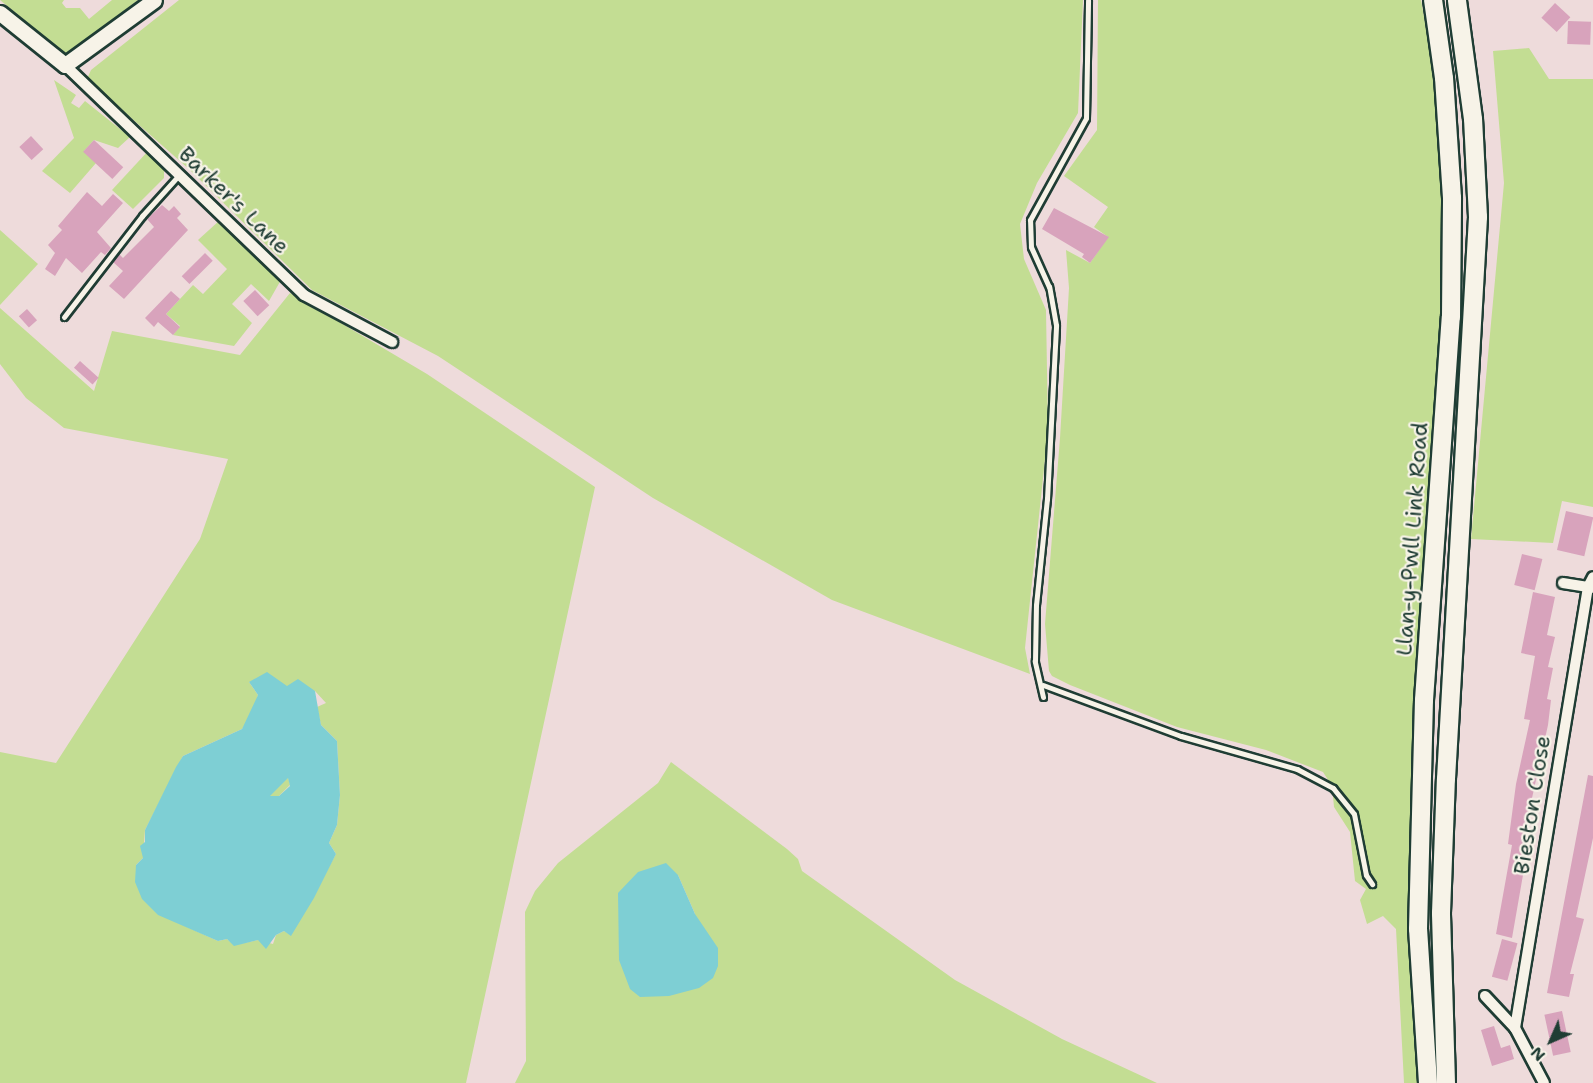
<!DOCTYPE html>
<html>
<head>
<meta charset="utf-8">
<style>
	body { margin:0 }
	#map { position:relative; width:1593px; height:1083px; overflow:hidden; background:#eedbdb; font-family:"Shantell Sans",sans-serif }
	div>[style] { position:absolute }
	.green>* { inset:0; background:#c3dd93 }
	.water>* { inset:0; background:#7ecfd4 }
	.building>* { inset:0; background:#d8a3bc; transform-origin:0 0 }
	.roads { filter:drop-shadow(2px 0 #1f3d34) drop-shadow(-2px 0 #1f3d34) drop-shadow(0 2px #1f3d34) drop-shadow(0 -2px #1f3d34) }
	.lane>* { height:5px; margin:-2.5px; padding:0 2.5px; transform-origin:2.5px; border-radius:2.5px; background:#f7f3e8 }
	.street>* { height:10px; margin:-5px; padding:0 5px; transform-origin:5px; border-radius:5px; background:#f7f3e8 }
	.secondary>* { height:15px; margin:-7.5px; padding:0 7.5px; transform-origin:7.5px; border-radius:7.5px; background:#f7f3e8 }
	.highway>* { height:18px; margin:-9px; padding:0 9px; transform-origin:9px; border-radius:9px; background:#f7f3e8 }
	span { translate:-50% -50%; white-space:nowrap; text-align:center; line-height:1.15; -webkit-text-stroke:4.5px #f7f3e8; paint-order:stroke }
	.street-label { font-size:22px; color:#1f3d34 }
	.north { position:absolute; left:1521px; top:1011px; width:60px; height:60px; -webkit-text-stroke:4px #f7f3e8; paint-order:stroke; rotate:225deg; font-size:16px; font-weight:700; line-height:24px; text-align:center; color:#1f3d34 }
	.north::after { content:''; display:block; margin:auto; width:21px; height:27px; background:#1f3d34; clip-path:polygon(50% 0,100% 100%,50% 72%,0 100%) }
</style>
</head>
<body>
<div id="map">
	<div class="green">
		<i style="clip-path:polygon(0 0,64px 0,62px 3px,66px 8px,80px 8px,89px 19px,112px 0,138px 0,67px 55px)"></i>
		<i style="clip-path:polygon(179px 0,1083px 0,1078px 113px,1037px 183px,1020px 224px,1024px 259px,1046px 310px,1048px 431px,1025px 648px,1030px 674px,832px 600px,653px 498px,438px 356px,312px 290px,190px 170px,87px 79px,91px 70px)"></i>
		<i style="clip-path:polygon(1098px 0,1421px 0,1435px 78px,1446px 232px,1414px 879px,1410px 880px,1419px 1083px,1404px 1083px,1396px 929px,1383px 916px,1367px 924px,1360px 900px,1366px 889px,1355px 881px,1350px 832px,1334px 807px,1332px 786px,1323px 772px,1266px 750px,1177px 727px,1070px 685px,1052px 676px,1049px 671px,1045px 624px,1060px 438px,1069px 288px,1066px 250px,1090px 263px,1108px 237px,1094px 227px,1108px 207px,1064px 176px,1097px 130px)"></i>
		<i style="clip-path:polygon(1529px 48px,1549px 79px,1593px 79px,1593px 507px,1562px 501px,1553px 543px,1471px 539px,1504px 183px,1493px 51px)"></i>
		<i style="clip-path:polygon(54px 80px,76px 95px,71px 103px,79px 108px,85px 101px,130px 137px,118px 148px,94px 140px,84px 151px,96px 163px,70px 193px,42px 171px,74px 138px)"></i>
		<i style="clip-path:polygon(149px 150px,164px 164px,164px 178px,133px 209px,112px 190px)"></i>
		<i style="clip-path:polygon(220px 220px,281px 280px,269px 301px,251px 284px,232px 304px,252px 323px,234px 346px,173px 335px,180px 326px,166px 314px,193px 285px,203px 294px,227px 269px,198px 240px)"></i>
		<i style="clip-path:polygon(0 230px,38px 264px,0 305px)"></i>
		<i style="clip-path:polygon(evenodd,290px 293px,427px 374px,595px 487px,466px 1083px,0 1083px,0 752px,56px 763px,200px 539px,228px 459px,64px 428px,26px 398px,0 364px,0 308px,94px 391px,112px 331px,240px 355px,290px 293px,249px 682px,315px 691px,326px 703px,317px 707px,321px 725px,337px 741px,340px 795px,337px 825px,329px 843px,336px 854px,291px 935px,284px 931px,276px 935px,273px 944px,258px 940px,234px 945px,227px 939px,218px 941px,176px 922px,136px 865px,143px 858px,145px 830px,183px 756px,242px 729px,253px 713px,258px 695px,249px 682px)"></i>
		<i style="clip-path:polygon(evenodd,671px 762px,787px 849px,798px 859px,802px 871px,955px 980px,1062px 1039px,1157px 1083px,515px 1083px,526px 1061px,525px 912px,535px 891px,558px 863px,658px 783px,671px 762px,678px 875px,695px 914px,619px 960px,619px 893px,678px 875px)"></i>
		<i style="clip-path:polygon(288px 777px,290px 785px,279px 796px,269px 796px)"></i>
	</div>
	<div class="water">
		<i style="clip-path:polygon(evenodd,267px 672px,287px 686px,298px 679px,315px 691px,321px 725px,337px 741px,340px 795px,337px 825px,329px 843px,336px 854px,314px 898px,291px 936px,284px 931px,276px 935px,266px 949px,258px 940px,234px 946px,227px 939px,218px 941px,158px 915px,142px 899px,135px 882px,136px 865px,143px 858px,140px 846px,145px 842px,145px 830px,176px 767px,183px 756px,242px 729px,258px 695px,249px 682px,267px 672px,288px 778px,290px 786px,279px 796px,270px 796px,288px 778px)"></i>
		<i style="clip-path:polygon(666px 863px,678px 875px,695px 914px,718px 948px,718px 966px,713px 978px,699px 988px,669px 996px,640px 997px,630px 989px,619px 960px,618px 893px,638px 872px)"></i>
	</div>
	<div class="building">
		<i style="left:1555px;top:3px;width:21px;height:20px;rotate:43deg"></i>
		<i style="left:1568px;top:21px;width:23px;height:23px;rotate:2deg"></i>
		<i style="left:31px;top:136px;width:18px;height:16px;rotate:47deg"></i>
		<i style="left:94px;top:140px;width:40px;height:16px;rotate:43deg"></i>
		<i style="clip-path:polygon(87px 192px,102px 206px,113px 194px,123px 203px,97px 232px,111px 248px,105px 255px,101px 252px,82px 273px,66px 258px,55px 276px,45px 269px,55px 253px,48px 245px,62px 230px,58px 226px)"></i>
		<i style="clip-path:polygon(162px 205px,169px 211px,174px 206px,181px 214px,177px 218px,188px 230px,124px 299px,109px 286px,123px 271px,113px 262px,119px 254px,123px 258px,154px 227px,147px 219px)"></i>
		<i style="clip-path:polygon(1054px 208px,1109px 237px,1090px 263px,1082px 257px,1084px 254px,1042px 229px)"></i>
		<i style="left:205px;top:253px;width:11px;height:33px;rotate:45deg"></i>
		<i style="left:255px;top:290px;width:21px;height:16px;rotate:47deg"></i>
		<i style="clip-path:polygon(171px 291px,180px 299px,166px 314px,180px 327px,173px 335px,158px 322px,154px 327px,145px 318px)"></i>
		<i style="left:27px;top:309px;width:15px;height:11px;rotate:48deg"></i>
		<i style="left:80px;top:361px;width:25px;height:9px;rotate:42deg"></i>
		<i style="left:1566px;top:511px;width:28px;height:40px;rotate:13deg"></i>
		<i style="left:1522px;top:554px;width:21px;height:32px;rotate:14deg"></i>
		<i style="clip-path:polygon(1533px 592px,1555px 597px,1547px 635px,1555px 637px,1548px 667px,1553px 668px,1547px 699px,1551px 700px,1548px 725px,1527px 821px,1523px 851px,1527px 852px,1512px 938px,1496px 934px,1512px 845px,1508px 844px,1516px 784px,1530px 720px,1524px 719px,1535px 656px,1521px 653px)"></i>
		<i style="clip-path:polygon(1588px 775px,1593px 776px,1593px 838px,1576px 917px,1584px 919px,1570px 974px,1574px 974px,1569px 997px,1547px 993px)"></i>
		<i style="left:1502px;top:939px;width:16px;height:39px;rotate:15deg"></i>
		<i style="left:1562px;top:1011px;width:42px;height:18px;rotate:78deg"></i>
		<i style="clip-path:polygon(1494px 1026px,1501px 1048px,1510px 1045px,1514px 1059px,1492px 1066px,1481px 1030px)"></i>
	</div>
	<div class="roads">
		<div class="lane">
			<i style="left:64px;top:317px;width:128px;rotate:-52.3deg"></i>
			<i style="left:142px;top:216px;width:55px;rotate:-47.9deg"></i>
			<i style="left:1043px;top:685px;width:147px;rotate:20.3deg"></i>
			<i style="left:1181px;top:736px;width:121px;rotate:15.9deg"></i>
			<i style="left:1297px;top:769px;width:41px;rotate:27.8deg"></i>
			<i style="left:1333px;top:788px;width:33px;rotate:51deg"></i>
			<i style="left:1354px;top:814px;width:62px;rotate:78.9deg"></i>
			<i style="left:1366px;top:875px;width:11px;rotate:56deg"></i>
			<i style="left:1043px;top:697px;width:37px;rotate:-103deg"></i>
			<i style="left:1035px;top:661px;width:56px;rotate:-89deg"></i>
			<i style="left:1036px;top:605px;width:107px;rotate:-84.1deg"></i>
			<i style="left:1047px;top:499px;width:174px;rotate:-87deg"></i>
			<i style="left:1056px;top:325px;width:39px;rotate:-100deg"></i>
			<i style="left:1049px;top:287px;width:44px;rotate:-114.2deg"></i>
			<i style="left:1031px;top:247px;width:27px;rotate:-92deg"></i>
			<i style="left:1030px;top:220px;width:116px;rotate:-61.2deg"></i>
			<i style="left:1086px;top:118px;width:118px;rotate:-89deg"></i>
		</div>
		<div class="street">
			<i style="left:65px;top:65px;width:332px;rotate:43.9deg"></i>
			<i style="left:304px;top:295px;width:100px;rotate:28.1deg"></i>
			<i style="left:1563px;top:583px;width:30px;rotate:9deg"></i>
			<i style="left:1485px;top:996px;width:44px;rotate:46.8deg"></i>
			<i style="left:1515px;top:1028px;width:62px;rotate:62.2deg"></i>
			<i style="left:1515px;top:1028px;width:447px;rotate:-80.6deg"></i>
			<i style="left:1588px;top:587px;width:11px;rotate:-63deg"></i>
		</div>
		<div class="secondary">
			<i style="left:0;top:13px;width:83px;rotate:38.7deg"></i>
			<i style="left:65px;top:65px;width:110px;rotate:-36.1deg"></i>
		</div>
		<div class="highway">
			<i style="left:1428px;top:1083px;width:154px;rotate:-93.7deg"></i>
			<i style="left:1418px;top:929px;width:229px;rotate:-88.5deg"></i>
			<i style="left:1424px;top:700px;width:384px;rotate:-86deg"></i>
			<i style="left:1451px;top:317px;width:119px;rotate:-89.5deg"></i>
			<i style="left:1452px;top:198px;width:120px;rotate:-93.8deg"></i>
			<i style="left:1444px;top:78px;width:79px;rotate:-98deg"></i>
			<i style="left:1446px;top:1083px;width:170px;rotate:-91.7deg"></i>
			<i style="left:1441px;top:913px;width:134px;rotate:-87.9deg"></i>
			<i style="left:1446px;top:779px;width:563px;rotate:-86.74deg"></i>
			<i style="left:1478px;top:217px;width:98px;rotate:-92.9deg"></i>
			<i style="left:1473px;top:119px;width:120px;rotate:-97.7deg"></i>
		</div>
	</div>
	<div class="street-label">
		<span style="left:234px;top:200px;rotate:44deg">Barker's Lane</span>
		<span style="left:1412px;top:539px;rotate:-86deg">Llan-y-Pwll Link Road</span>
		<span style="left:1532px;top:805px;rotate:-81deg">Bieston Close</span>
	</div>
	<div class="north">N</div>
</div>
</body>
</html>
